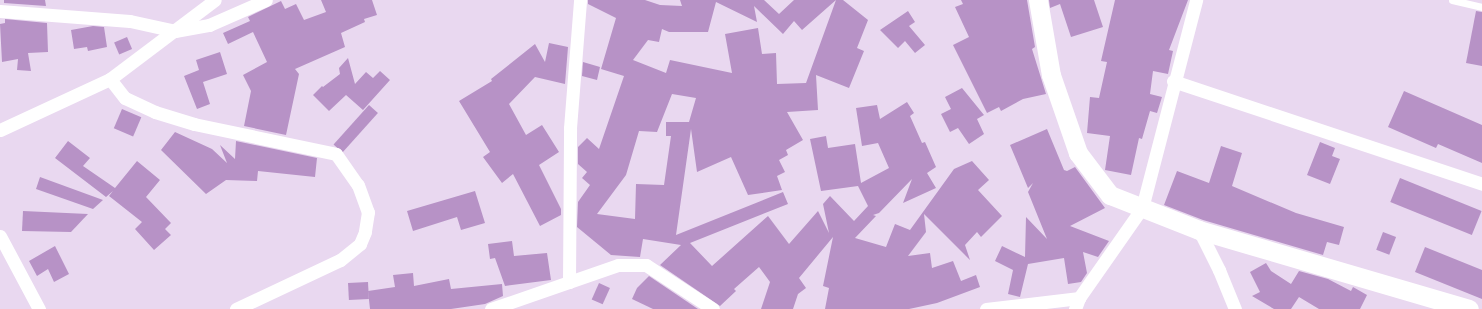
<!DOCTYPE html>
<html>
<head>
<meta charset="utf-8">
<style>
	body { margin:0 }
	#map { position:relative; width:1482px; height:309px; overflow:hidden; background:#e9d8f0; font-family:"PT Sans Narrow",sans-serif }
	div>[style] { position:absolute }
	.building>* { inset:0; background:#b792c6; transform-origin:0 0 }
	.lane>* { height:7px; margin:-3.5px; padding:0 3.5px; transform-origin:3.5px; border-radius:3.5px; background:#fff }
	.street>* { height:13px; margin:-6.5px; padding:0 6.5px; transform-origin:6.5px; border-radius:6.5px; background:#fff }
	.secondary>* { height:19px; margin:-9.5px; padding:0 9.5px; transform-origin:9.5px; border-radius:9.5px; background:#fff }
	span { translate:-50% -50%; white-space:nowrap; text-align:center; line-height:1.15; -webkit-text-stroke:3px #f6e5fd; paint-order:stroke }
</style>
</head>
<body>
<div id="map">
	<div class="building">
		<i style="clip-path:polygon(4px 0,45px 0,46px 6px,4px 3px)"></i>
		<i style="clip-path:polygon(321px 0,372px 0,377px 15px,364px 19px,365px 22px,341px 33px,345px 47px,295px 69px,299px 74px,286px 135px,244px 126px,251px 91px,243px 75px,267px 62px,253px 32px,228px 44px,223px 33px,250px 21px,248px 17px,281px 1px,285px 9px,296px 4px,304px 20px,326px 12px)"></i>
		<i style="clip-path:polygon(evenodd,588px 0,645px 0,660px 5px,682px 6px,680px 0,764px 0,779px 14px,794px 0,843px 0,868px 20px,857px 48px,864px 51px,849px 88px,816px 75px,818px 110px,787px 112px,803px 140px,786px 150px,788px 155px,779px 160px,785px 172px,777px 176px,782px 190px,748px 195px,731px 157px,697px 172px,691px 129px,676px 235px,783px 192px,788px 204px,690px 243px,712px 266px,768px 216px,789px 244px,818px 211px,829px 233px,823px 204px,830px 196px,854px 221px,868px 206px,858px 186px,821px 191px,810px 139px,826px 136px,828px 148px,855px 144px,861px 183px,889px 168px,878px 143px,862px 146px,856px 108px,877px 105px,880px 119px,907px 102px,914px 113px,910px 116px,922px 143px,925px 142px,936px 167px,927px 173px,936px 188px,903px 203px,912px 179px,879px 213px,873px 215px,876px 216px,855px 238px,886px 247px,895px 224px,910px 230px,954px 169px,972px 161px,989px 180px,978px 190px,1002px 216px,981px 237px,977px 232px,965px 245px,970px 260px,924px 214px,926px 232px,908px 256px,930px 253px,932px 268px,953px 261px,961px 281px,976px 275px,980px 287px,937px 303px,909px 309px,825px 309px,829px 288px,823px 286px,833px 237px,799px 278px,806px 288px,798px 294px,793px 309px,761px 309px,770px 282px,759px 267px,734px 289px,736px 291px,720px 306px,660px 265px,681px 245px,643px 239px,640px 257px,611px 255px,577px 227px,578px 202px,590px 185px,582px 178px,587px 172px,578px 164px,578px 147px,587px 138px,599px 149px,624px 76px,601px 69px,616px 18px,588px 4px,588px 0,836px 0,806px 83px,777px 84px,776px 53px,762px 54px,758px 28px,725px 34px,732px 73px,670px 60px,666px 73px,633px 60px,648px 40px,659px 42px,662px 29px,669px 32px,708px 32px,716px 2px,757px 22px,754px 6px,783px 34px,794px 21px,802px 30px,836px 0,588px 0,672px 94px,696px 98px,689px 122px,666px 122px,666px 136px,671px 136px,664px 185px,636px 184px,635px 219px,597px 214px,626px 175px,639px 131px,657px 132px,672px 94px)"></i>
		<i style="clip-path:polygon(961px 0,1027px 0,1035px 47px,1032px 49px,1046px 94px,1023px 99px,1001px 111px,999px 107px,987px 113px,953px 45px,969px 37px,955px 7px,963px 4px)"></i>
		<i style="clip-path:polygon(1049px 0,1094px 0,1103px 27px,1071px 37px,1060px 4px,1050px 8px)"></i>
		<i style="clip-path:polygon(1115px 0,1188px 0,1169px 50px,1173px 51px,1168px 74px,1153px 71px,1150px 94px,1162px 97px,1157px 113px,1150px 111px,1142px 139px,1139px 138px,1131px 175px,1105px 170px,1110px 136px,1087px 133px,1090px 97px,1099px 98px,1107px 62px,1101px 61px)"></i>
		<i style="clip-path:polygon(908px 11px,915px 22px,909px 26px,925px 45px,915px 53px,905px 41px,898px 48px,880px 30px)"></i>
		<i style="clip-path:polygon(1476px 11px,1482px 12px,1482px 66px,1466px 63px)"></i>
		<i style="clip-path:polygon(5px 19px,47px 23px,48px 52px,28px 53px,31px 71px,17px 70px,18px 59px,2px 62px,0 24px,5px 23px)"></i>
		<i style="clip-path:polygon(93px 26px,104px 27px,107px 47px,88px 51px,87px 47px,74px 49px,71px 30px)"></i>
		<i style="left:127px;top:37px;width:13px;height:14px;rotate:67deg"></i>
		<i style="clip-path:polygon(549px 43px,568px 47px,565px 84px,535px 77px,509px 104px,526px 135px,542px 125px,559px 152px,539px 165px,561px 209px,561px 215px,540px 226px,513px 174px,502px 183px,483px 157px,490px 152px,459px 101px,492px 81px,491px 79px,535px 44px,545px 62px)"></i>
		<i style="clip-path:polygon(220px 52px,227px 74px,203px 82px,210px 104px,197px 109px,184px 76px,199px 70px,196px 60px)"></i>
		<i style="clip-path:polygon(348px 58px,355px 84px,366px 72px,373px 78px,380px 71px,390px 80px,363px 110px,346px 95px,329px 111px,313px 95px,322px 86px,323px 87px,340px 74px,339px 68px)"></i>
		<i style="clip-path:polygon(583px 62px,600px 67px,597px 80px,582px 76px)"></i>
		<i style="clip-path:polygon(962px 88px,984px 115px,977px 119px,984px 134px,969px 144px,958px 128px,950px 132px,941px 114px,951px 109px,945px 97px)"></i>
		<i style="clip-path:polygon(1404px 91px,1482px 125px,1482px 163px,1438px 144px,1436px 148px,1388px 127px)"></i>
		<i style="left:369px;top:105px;width:12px;height:53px;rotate:42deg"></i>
		<i style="left:122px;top:109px;width:21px;height:21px;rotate:23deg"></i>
		<i style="clip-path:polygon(1047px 129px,1064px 170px,1067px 171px,1075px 167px,1105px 208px,1070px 226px,1109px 241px,1098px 257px,1083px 252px,1087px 273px,1081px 282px,1068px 284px,1064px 258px,1028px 264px,1020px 297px,1008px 294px,1013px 270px,995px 261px,1002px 246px,1025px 257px,1026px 217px,1047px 239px,1028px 192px,1033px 183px,1028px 188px,1010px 145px)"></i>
		<i style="clip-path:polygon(175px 132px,212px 149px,227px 163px,220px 145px,235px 159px,236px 141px,317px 158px,315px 177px,258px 171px,257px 181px,226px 180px,206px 194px,161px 150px)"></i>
		<i style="clip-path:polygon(68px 141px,90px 158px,83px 166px,115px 188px,137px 161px,160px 180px,146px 197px,171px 223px,165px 229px,171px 235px,154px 250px,135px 229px,142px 222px,109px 196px,113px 191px,106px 197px,55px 158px)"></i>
		<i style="clip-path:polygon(1320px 142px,1335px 148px,1332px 156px,1340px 159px,1330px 184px,1307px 175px)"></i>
		<i style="clip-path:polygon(1221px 146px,1242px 153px,1232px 186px,1296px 213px,1344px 227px,1339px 245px,1327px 242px,1323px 255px,1203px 220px,1164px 205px,1177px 171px,1209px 183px)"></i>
		<i style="clip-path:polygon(40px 177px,103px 200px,93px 209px,36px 189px)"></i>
		<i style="left:1400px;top:178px;width:88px;height:26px;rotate:22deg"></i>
		<i style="clip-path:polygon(475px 191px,485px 223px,461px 230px,457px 217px,413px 231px,407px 211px)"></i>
		<i style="clip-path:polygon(23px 211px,88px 214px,71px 232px,22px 231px)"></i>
		<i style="left:1383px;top:232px;width:14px;height:19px;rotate:21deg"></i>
		<i style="clip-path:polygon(512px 241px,514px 256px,547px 253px,551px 280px,505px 286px,495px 258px,490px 259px,488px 244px)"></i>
		<i style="clip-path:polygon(55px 246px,69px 274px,54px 282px,48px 269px,37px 276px,29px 261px)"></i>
		<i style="clip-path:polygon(1425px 247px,1482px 270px,1482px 299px,1415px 272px)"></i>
		<i style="clip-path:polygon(1266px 263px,1271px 271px,1291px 284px,1299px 271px,1328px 279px,1351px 291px,1353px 287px,1367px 295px,1360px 309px,1319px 309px,1299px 297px,1291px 309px,1274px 309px,1252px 296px,1260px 292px,1250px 272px)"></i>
		<i style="clip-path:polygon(413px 273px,414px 286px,449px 279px,451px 289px,502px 284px,503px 296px,485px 304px,451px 309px,370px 309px,368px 291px,395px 287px,393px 275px)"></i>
		<i style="clip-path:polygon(649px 276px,698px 309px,653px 309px,632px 299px,637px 288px)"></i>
		<i style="left:368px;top:282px;width:17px;height:20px;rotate:87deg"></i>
		<i style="left:599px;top:283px;width:12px;height:18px;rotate:24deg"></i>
	</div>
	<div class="lane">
		<i style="left:1452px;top:0;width:31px;rotate:13deg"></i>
	</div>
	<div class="street">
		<i style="left:0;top:11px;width:130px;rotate:4.4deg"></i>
		<i style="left:130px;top:21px;width:46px;rotate:12.5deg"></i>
		<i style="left:175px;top:31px;width:35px;rotate:-10deg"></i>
		<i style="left:209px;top:25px;width:62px;rotate:-23.7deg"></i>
		<i style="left:110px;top:79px;width:24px;rotate:52deg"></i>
		<i style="left:125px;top:98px;width:33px;rotate:25deg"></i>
		<i style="left:155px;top:112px;width:41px;rotate:17.1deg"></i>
		<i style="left:194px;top:124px;width:145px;rotate:11.9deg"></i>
		<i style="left:336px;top:154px;width:38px;rotate:55deg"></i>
		<i style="left:358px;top:185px;width:29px;rotate:70deg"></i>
		<i style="left:368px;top:212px;width:20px;rotate:99deg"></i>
		<i style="left:365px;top:232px;width:13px;rotate:113deg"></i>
		<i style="left:360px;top:244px;width:26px;rotate:141deg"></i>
		<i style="left:340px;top:260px;width:115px;rotate:154.8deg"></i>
		<i style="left:1173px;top:81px;width:326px;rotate:18.4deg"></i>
		<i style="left:0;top:130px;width:121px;rotate:-24.9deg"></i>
		<i style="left:110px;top:79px;width:131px;rotate:-37deg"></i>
		<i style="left:1199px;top:230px;width:45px;rotate:63.4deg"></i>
		<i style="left:1219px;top:270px;width:42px;rotate:67.7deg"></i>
		<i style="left:0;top:236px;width:83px;rotate:61.9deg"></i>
		<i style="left:569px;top:282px;width:154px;rotate:-89.6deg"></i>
		<i style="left:570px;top:128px;width:128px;rotate:-85.5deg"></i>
		<i style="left:491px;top:309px;width:134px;rotate:-19.1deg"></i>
		<i style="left:618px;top:265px;width:28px"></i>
		<i style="left:646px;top:265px;width:80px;rotate:33.3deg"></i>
		<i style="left:986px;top:309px;width:94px;rotate:-6.7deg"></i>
		<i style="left:1075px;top:309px;width:12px;rotate:-70deg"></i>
		<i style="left:1079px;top:298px;width:110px;rotate:-55deg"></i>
		<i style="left:1142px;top:208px;width:215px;rotate:-75.4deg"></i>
	</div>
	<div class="secondary">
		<i style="left:1038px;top:0;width:76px;rotate:80.2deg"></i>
		<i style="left:1051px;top:75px;width:83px;rotate:70.9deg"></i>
		<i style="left:1078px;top:153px;width:53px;rotate:52.7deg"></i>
		<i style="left:1110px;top:195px;width:96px;rotate:21.5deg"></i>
		<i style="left:1199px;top:230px;width:281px;rotate:16.3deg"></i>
	</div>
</div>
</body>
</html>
